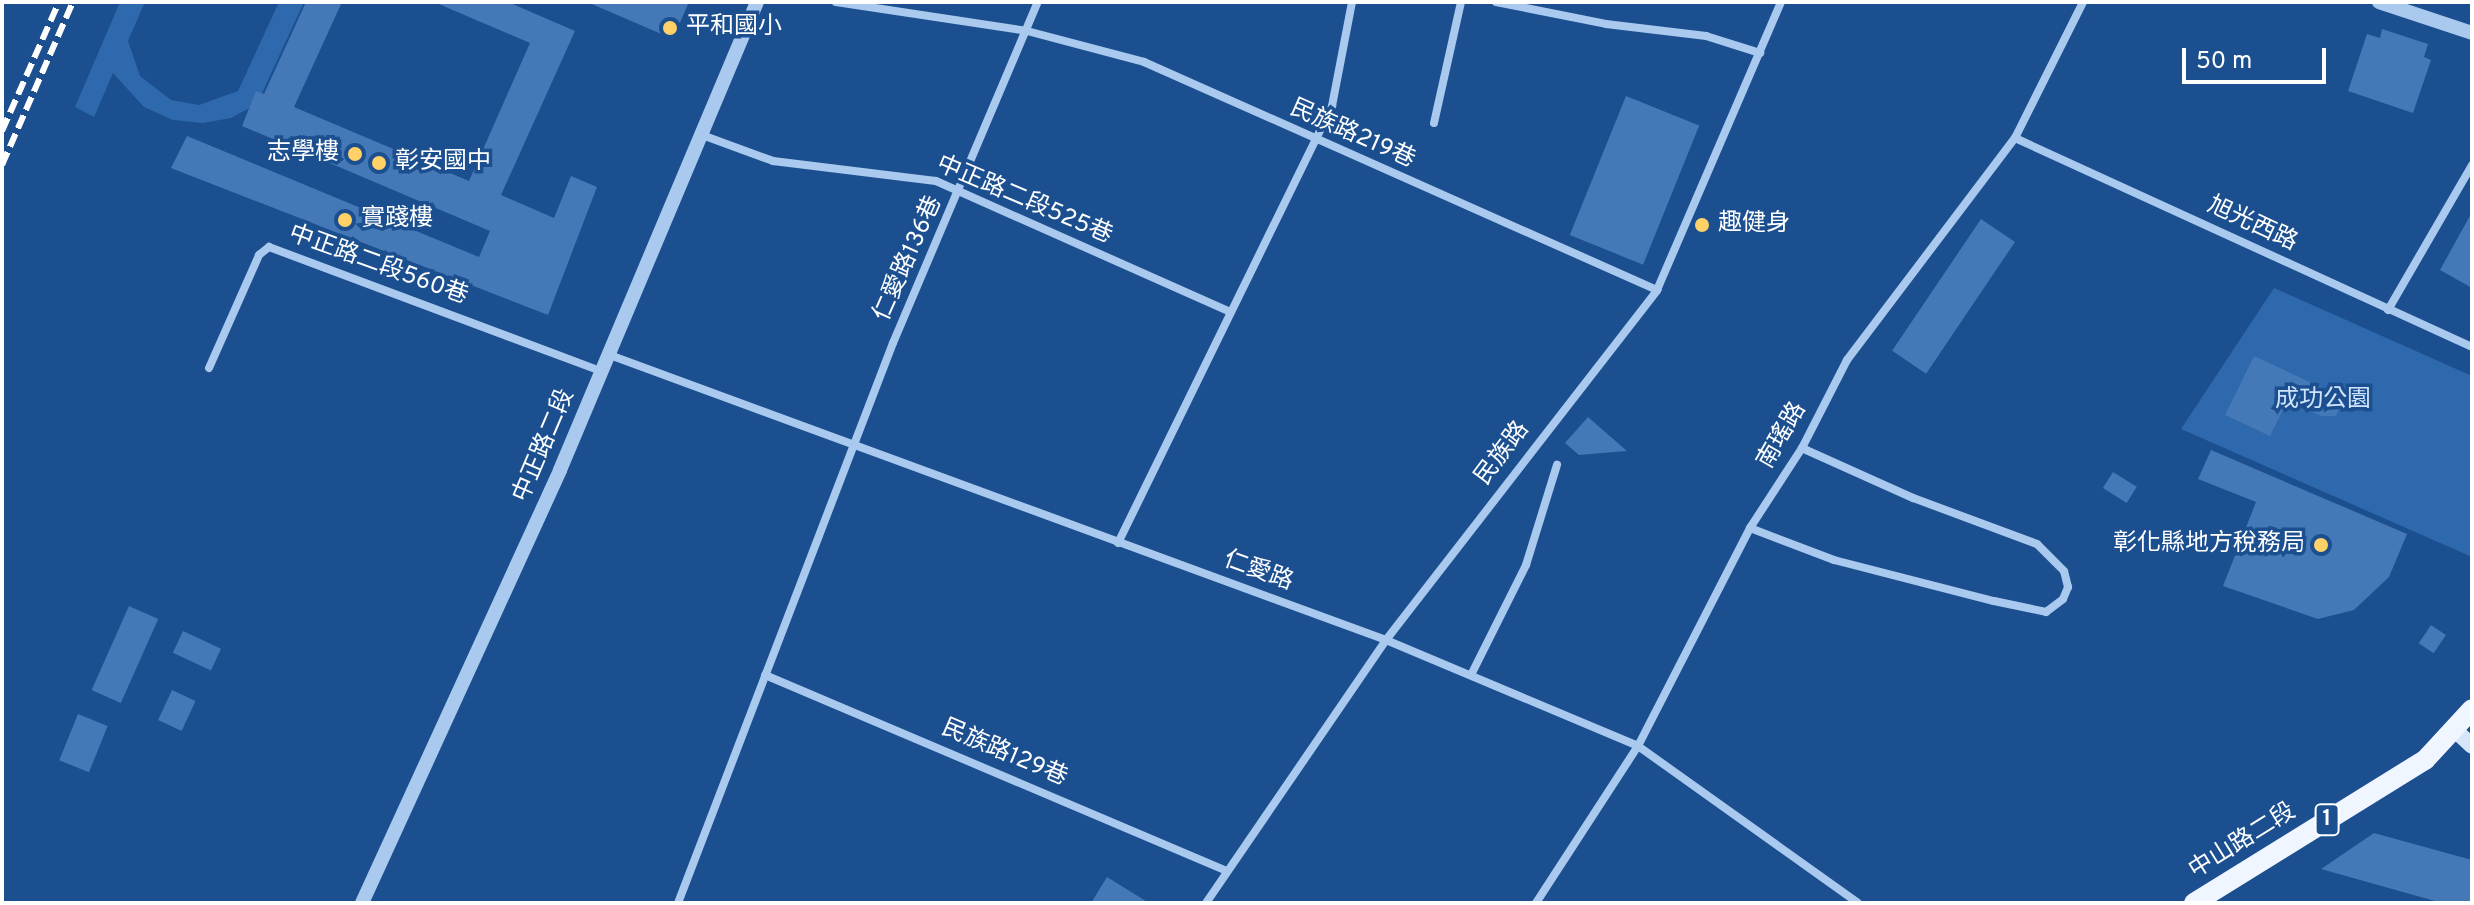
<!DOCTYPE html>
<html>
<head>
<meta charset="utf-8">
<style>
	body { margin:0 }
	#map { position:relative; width:2474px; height:905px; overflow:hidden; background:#1b4f8f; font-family:Overpass,"Noto Sans TC",sans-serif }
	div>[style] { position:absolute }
	.green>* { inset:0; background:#2e69ad }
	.building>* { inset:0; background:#4478b7; transform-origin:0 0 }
	.minor>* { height:8px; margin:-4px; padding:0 4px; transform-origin:4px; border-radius:4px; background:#a9c9ee }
	.tertiary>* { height:14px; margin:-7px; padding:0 7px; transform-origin:7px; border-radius:7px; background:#a9c9ee }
	.secondary>* { height:16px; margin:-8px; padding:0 8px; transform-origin:8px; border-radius:8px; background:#d6e6fa }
	.primary>* { height:20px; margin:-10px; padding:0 10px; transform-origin:10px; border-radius:10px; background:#f0f6ff }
	.rail>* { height:6px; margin-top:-3px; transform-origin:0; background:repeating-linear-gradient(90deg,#fff 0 14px,transparent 0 20px) }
	.dots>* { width:22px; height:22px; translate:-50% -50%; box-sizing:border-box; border:4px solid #1b4f8f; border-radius:50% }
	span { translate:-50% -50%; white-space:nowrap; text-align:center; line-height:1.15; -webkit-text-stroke:7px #1b4f8f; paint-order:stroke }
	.shield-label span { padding:2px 6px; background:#1b4f8f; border:2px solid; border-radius:6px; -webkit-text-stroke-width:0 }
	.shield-label { font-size:22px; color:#fff; font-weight:700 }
	.poi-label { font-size:24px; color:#fff }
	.left { translate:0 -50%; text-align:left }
	.right { translate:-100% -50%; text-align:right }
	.street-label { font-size:24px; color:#fff }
	.park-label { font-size:24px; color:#cfe3fa }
	.frame { position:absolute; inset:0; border:4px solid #fff; pointer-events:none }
	.scale { position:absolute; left:2182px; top:48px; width:144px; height:36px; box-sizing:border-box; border:4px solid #fff; border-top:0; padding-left:10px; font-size:24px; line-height:28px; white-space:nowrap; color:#fff; -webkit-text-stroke:6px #1b4f8f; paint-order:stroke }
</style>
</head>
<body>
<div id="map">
	<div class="green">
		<i style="clip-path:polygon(120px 2px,145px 2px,128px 41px,140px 76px,171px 100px,199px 105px,238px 91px,279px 2px,304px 2px,257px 104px,231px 118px,203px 123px,173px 120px,144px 107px,113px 73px,94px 117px,75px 107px)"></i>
		<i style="clip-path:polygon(2274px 288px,2472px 376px,2472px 557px,2181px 429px)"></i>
	</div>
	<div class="building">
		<i style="clip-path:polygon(306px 2px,342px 2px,294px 107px,469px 181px,530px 43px,434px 2px,508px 2px,575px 31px,501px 195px,554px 218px,571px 176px,597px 187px,548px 315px,171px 168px,187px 136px,479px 257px,490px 231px,242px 126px,256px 91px,264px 94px)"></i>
		<i style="clip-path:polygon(587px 2px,689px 2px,673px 39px)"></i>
		<i style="clip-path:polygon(2382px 29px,2428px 44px,2424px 57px,2431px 60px,2413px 113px,2348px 91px,2367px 34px,2380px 38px)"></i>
		<i style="left:1626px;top:96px;width:79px;height:150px;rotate:22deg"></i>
		<i style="clip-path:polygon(2472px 212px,2472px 288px,2440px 270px)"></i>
		<i style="left:1981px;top:219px;width:41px;height:159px;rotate:34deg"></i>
		<i style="clip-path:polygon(2254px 356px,2344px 398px,2336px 416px,2321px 416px,2288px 400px,2270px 436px,2225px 415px)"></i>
		<i style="clip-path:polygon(1588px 417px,1627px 451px,1579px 455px,1565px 443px)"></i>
		<i style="clip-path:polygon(2211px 450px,2407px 534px,2389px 577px,2354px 610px,2318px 619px,2223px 586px,2256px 502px,2198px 479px)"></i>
		<i style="left:2113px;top:472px;width:28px;height:19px;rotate:32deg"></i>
		<i style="left:129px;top:606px;width:32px;height:92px;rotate:24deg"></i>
		<i style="left:2431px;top:625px;width:18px;height:22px;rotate:34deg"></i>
		<i style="left:183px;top:631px;width:42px;height:24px;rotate:25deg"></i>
		<i style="left:172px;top:690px;width:26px;height:33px;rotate:25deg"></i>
		<i style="left:78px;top:714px;width:32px;height:50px;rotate:22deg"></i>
		<i style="clip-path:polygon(2374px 833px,2472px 860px,2472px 903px,2442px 903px,2321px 869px)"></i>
		<i style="clip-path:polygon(1107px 877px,1149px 903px,1091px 903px)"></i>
	</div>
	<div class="minor">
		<i style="left:836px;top:2px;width:193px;rotate:8.6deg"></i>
		<i style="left:1027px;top:31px;width:121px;rotate:14.8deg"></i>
		<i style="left:1144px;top:62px;width:561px;rotate:23.96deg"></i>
		<i style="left:1496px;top:2px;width:112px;rotate:11.3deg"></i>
		<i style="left:1606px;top:24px;width:101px;rotate:6.8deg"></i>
		<i style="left:1706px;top:36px;width:57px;rotate:17.5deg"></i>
		<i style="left:1434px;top:123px;width:124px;rotate:-77.4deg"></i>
		<i style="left:702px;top:135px;width:76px;rotate:20.1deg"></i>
		<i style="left:773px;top:161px;width:164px;rotate:7deg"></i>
		<i style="left:936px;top:181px;width:322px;rotate:24deg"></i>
		<i style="left:2015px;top:138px;width:503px;rotate:24.58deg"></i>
		<i style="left:2388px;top:310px;width:168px;rotate:-59.9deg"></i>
		<i style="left:607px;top:354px;width:830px;rotate:20.16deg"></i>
		<i style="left:1386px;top:640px;width:273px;rotate:22.8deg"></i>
		<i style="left:1638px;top:746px;width:270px;rotate:35.5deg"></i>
		<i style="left:209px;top:368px;width:124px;rotate:-66.1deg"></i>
		<i style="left:259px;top:255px;width:13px;rotate:-39deg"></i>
		<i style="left:269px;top:247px;width:353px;rotate:20.5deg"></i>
		<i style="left:1750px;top:528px;width:90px;rotate:20.9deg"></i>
		<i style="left:1834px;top:560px;width:165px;rotate:14.4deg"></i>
		<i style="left:1994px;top:601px;width:53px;rotate:11.9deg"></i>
		<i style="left:2046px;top:612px;width:21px;rotate:-37deg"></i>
		<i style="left:2063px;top:599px;width:13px;rotate:-67deg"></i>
		<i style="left:2068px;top:587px;width:16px;rotate:-104deg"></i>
		<i style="left:2064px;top:571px;width:38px;rotate:-135deg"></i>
		<i style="left:2037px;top:544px;width:132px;rotate:-159.6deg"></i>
		<i style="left:1913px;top:498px;width:122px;rotate:-155.8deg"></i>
		<i style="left:1118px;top:543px;width:487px;rotate:-63.9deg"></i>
		<i style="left:1332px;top:106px;width:106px;rotate:-79.1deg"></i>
		<i style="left:765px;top:675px;width:502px;rotate:22.99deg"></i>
		<i style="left:1471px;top:675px;width:123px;rotate:-63.4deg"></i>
		<i style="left:1526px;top:565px;width:105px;rotate:-72.8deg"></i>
		<i style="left:678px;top:903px;width:600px;rotate:-69deg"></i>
		<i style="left:893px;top:343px;width:371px;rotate:-67deg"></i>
		<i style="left:1206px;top:903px;width:319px;rotate:-55.6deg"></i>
		<i style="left:1386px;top:640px;width:443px;rotate:-52.2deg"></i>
		<i style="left:1657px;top:290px;width:314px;rotate:-66.7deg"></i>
		<i style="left:1536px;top:903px;width:187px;rotate:-57deg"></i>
		<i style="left:1638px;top:746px;width:245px;rotate:-62.8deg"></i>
		<i style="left:1750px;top:528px;width:95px;rotate:-57deg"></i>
		<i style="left:1802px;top:448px;width:99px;rotate:-62.9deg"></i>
		<i style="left:1847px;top:360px;width:278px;rotate:-52.9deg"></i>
		<i style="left:2015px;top:138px;width:152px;rotate:-63.4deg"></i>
	</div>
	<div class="tertiary">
		<i style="left:2379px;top:2px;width:98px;rotate:18.4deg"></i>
		<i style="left:362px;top:903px;width:476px;rotate:-65.4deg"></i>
		<i style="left:560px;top:470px;width:508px;rotate:-67.17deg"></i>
	</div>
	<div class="secondary">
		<i style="left:2456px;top:731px;width:22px;rotate:43deg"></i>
	</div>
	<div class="primary">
		<i style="left:2194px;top:903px;width:272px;rotate:-31.8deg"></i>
		<i style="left:2425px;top:760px;width:69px;rotate:-47.3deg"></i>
	</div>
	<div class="rail">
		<i style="left:2px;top:131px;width:141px;rotate:-66.2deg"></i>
		<i style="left:2px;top:165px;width:178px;rotate:-66.5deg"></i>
	</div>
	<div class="dots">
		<i style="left:670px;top:28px;background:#ffd166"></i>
		<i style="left:355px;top:154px;background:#ffd166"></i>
		<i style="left:379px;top:163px;background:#ffd166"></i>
		<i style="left:345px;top:220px;background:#ffd166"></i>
		<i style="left:1702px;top:225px;background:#ffd166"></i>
		<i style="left:2321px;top:545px;background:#ffd166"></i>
	</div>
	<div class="shield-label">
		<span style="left:2327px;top:820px">1</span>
	</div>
	<div class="poi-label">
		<span class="left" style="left:686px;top:28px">平和國小</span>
		<span class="right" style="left:339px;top:154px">志學樓</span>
		<span class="left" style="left:395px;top:163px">彰安國中</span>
		<span class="left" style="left:361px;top:220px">實踐樓</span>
		<span class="left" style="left:1718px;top:225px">趣健身</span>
		<span class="right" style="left:2305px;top:545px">彰化縣地方稅務局</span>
	</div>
	<div class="street-label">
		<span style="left:1352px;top:135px;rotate:24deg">民族路219巷</span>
		<span style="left:1024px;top:201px;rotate:23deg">中正路二段525巷</span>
		<span style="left:2252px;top:225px;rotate:25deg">旭光西路</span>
		<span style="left:909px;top:259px;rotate:-66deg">仁愛路136巷</span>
		<span style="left:378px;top:266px;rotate:20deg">中正路二段560巷</span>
		<span style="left:1783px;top:436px;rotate:-60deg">南瑤路</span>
		<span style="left:545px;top:446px;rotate:-67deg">中正路二段</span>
		<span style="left:1503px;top:454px;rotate:-53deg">民族路</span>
		<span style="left:1258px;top:572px;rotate:20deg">仁愛路</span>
		<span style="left:1004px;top:754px;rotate:23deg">民族路129巷</span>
		<span style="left:2243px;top:842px;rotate:-32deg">中山路二段</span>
	</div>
	<div class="park-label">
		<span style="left:2323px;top:401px">成功公園</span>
	</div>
	<div class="frame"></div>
	<div class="scale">50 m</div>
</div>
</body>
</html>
